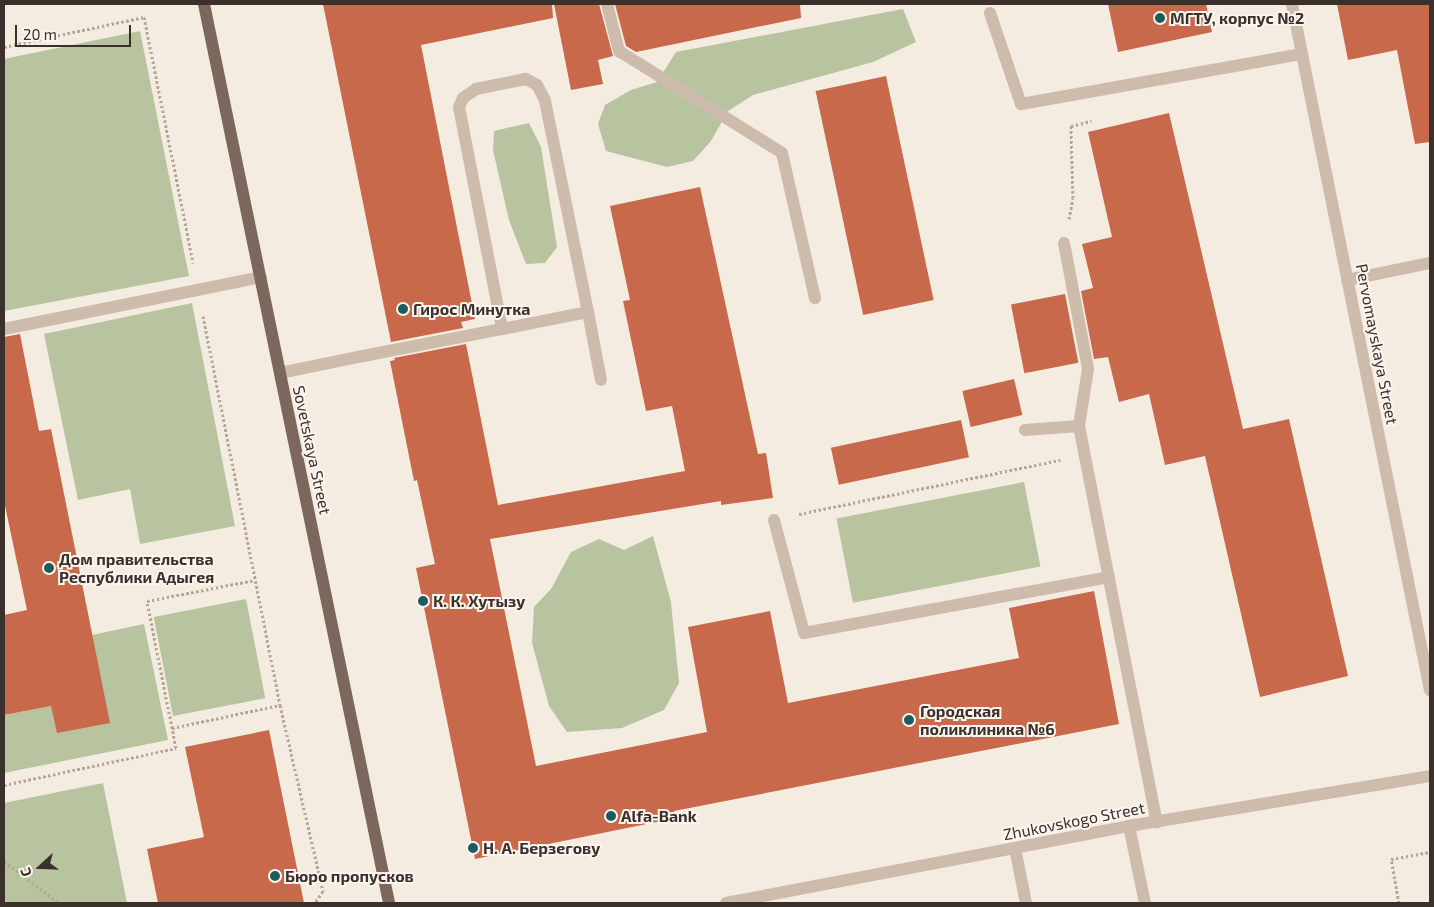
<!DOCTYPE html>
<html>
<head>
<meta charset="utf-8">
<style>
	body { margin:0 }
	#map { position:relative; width:1434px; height:907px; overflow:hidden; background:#f4ebe1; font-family:"Exo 2",sans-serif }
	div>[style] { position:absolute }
	.green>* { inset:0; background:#b8c4a0; transform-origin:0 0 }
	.building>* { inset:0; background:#c8694b; transform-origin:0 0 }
	.path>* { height:3px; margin-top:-1.5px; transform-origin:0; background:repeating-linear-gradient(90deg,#b9a596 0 2.5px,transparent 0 5px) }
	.minor>* { height:12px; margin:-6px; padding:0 6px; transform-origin:6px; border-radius:6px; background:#cdbbac }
	.major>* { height:12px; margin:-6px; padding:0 6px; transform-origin:6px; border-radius:6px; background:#7d675c }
	.dots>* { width:14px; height:14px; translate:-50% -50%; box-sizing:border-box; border:2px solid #fbf5ee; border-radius:50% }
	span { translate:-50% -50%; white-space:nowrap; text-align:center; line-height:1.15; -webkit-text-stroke:4px #fbf5ee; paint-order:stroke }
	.poi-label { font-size:16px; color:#3b302b; font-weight:700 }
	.left { translate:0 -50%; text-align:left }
	.street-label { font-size:16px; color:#3b302b }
	.frame { position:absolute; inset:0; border:5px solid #3b302b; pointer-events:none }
	.north { position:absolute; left:15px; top:842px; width:50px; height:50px; -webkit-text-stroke:4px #fbf5ee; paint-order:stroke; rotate:250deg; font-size:14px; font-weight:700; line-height:20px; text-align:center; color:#3b302b }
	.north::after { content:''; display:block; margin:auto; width:18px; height:22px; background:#3b302b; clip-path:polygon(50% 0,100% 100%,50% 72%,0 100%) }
	.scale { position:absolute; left:15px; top:25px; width:116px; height:22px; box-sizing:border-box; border:2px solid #3b302b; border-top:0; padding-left:6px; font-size:15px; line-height:18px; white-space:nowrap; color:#3b302b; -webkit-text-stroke:4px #fbf5ee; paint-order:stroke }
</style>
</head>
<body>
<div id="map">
	<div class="green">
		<i style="clip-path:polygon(903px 9px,916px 42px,873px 62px,753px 95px,728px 111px,711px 141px,693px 161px,667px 167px,606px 151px,598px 124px,605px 105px,631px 90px,657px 82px,676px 52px)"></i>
		<i style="clip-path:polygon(140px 31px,189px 276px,4px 311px,4px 59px)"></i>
		<i style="clip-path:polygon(529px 123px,541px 147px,557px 247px,545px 263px,526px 264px,509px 220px,493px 150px,494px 131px)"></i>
		<i style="clip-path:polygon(192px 303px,235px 526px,140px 544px,130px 489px,78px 500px,44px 334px)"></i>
		<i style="left:1024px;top:482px;width:86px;height:191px;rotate:79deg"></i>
		<i style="clip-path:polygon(653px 536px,671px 602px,679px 683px,664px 710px,622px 728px,567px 732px,549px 706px,532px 643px,534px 607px,551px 589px,571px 552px,599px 539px,624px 550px)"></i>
		<i style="left:246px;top:599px;width:101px;height:94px;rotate:79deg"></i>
		<i style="clip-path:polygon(144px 624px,168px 740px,4px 773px,4px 715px,51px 706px,92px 635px)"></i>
		<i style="clip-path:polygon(103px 783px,127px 903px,4px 903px,4px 803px)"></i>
	</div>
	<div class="building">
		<i style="clip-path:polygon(323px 4px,552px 4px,553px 18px,421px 45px,475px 319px,461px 322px,463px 328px,391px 342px)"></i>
		<i style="clip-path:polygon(554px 4px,599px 4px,613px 56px,598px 60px,603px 84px,571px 90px)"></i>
		<i style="clip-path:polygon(615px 4px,800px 4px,801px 18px,636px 52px,626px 46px)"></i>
		<i style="clip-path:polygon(1108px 4px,1206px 4px,1212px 32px,1118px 52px)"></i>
		<i style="clip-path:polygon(1337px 4px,1430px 4px,1430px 142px,1415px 144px,1397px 50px,1348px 60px)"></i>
		<i style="left:886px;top:76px;width:229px;height:72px;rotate:78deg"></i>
		<i style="clip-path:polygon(1169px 113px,1243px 429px,1289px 419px,1348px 676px,1260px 697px,1205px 456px,1165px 465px,1149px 394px,1119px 402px,1108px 357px,1094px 359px,1081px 291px,1093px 288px,1082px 244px,1112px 237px,1088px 132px)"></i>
		<i style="clip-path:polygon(700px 187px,758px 454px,766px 453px,773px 498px,721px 505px,721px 501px,490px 539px,536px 766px,707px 732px,688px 627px,770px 611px,788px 703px,1019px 658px,1009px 608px,1094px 591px,1119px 724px,674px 811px,676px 818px,475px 859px,416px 568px,435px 564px,417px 480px,414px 481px,390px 361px,395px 360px,394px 358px,466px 344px,498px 505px,685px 471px,672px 406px,646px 411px,623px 301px,630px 300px,610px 206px)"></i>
		<i style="left:1065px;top:294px;width:70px;height:55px;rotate:79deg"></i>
		<i style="clip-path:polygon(20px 334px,39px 431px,51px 429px,110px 723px,57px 733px,51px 706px,4px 715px,4px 615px,27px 610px,4px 501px,4px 337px)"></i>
		<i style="left:1014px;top:379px;width:37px;height:53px;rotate:77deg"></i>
		<i style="left:961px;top:420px;width:38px;height:133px;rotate:78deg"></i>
		<i style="clip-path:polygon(269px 730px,304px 903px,158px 903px,147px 849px,204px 837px,185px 747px)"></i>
	</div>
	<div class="path">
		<i style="left:4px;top:47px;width:143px;rotate:-12.1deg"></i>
		<i style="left:144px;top:17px;width:251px;rotate:78.7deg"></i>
		<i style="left:1069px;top:219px;width:21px;rotate:-79deg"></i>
		<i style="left:1073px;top:198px;width:72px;rotate:-91.6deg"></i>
		<i style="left:1071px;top:126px;width:21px;rotate:-14deg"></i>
		<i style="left:203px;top:316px;width:397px;rotate:78.8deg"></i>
		<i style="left:280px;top:705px;width:191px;rotate:77deg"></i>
		<i style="left:323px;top:891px;width:14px;rotate:124deg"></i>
		<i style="left:799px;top:514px;width:267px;rotate:-11.7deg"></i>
		<i style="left:172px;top:728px;width:110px;rotate:-12deg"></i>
		<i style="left:4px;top:785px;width:176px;rotate:-12.1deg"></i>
		<i style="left:176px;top:748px;width:150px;rotate:-101.2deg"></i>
		<i style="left:147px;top:601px;width:110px;rotate:-11deg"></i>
		<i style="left:4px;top:861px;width:69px;rotate:37.4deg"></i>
		<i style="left:1399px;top:903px;width:45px;rotate:-100.3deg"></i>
		<i style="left:1391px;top:859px;width:40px;rotate:-10deg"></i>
	</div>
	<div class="minor">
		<i style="left:607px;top:4px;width:49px;rotate:75.7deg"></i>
		<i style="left:619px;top:51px;width:192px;rotate:32deg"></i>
		<i style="left:782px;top:153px;width:149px;rotate:77.2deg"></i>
		<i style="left:1292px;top:4px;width:700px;rotate:78.63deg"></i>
		<i style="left:990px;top:13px;width:96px;rotate:71.2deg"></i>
		<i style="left:1021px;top:104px;width:284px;rotate:-10.1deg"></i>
		<i style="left:1064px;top:243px;width:128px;rotate:79.2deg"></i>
		<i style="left:1088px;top:369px;width:58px;rotate:99deg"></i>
		<i style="left:1079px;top:426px;width:404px;rotate:78.9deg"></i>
		<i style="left:1347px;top:280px;width:85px;rotate:-11.6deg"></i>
		<i style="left:588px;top:312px;width:69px;rotate:79.2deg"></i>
		<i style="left:4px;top:329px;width:262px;rotate:-11.4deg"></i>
		<i style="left:280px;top:373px;width:80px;rotate:-11.6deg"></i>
		<i style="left:358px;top:357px;width:147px;rotate:-11deg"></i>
		<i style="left:502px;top:329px;width:88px;rotate:-11.2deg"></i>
		<i style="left:588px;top:312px;width:216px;rotate:-101.5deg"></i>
		<i style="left:545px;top:100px;width:17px;rotate:-118deg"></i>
		<i style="left:537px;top:85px;width:13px;rotate:-151deg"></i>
		<i style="left:526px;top:79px;width:51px;rotate:168.7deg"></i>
		<i style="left:476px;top:89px;width:16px;rotate:145deg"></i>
		<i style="left:463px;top:98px;width:10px;rotate:114deg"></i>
		<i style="left:459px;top:107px;width:226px;rotate:79deg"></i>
		<i style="left:1025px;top:430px;width:54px;rotate:-4.2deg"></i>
		<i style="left:774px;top:520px;width:117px;rotate:75.1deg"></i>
		<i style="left:804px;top:633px;width:310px;rotate:-10.4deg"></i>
		<i style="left:1129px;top:826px;width:79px;rotate:78.3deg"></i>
		<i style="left:1015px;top:848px;width:56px;rotate:78.7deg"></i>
		<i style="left:726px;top:903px;width:410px;rotate:-10.8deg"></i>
		<i style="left:1129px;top:826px;width:305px;rotate:-9.4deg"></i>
	</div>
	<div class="major">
		<i style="left:204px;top:4px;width:918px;rotate:78.37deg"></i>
	</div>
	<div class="dots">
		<i style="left:1160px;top:18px;background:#1f5a5e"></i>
		<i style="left:403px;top:309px;background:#1f5a5e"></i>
		<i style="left:49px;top:568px;background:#1f5a5e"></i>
		<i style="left:423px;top:601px;background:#1f5a5e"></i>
		<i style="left:909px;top:720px;background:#1f5a5e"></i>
		<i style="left:611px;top:816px;background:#1f5a5e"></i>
		<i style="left:473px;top:848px;background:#1f5a5e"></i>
		<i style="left:275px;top:876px;background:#1f5a5e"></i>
	</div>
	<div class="poi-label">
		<span class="left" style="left:1170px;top:18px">МГТУ, корпус №2</span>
		<span class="left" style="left:413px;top:309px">Гирос Минутка</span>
		<span class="left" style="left:59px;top:568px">Дом правительства<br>Республики Адыгея</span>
		<span class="left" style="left:433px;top:601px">К. К. Хутызу</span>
		<span class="left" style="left:920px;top:720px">Городская<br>поликлиника №6</span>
		<span class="left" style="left:621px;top:816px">Alfa-Bank</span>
		<span class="left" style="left:483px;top:848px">Н. А. Берзегову</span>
		<span class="left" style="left:285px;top:876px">Бюро пропусков</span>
	</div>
	<div class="street-label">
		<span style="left:1377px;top:344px;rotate:79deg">Pervomayskaya Street</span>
		<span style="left:312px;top:450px;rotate:78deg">Sovetskaya Street</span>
		<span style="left:1074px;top:821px;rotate:-11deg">Zhukovskogo Street</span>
	</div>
	<div class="frame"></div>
	<div class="north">С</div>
	<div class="scale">20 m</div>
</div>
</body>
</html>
